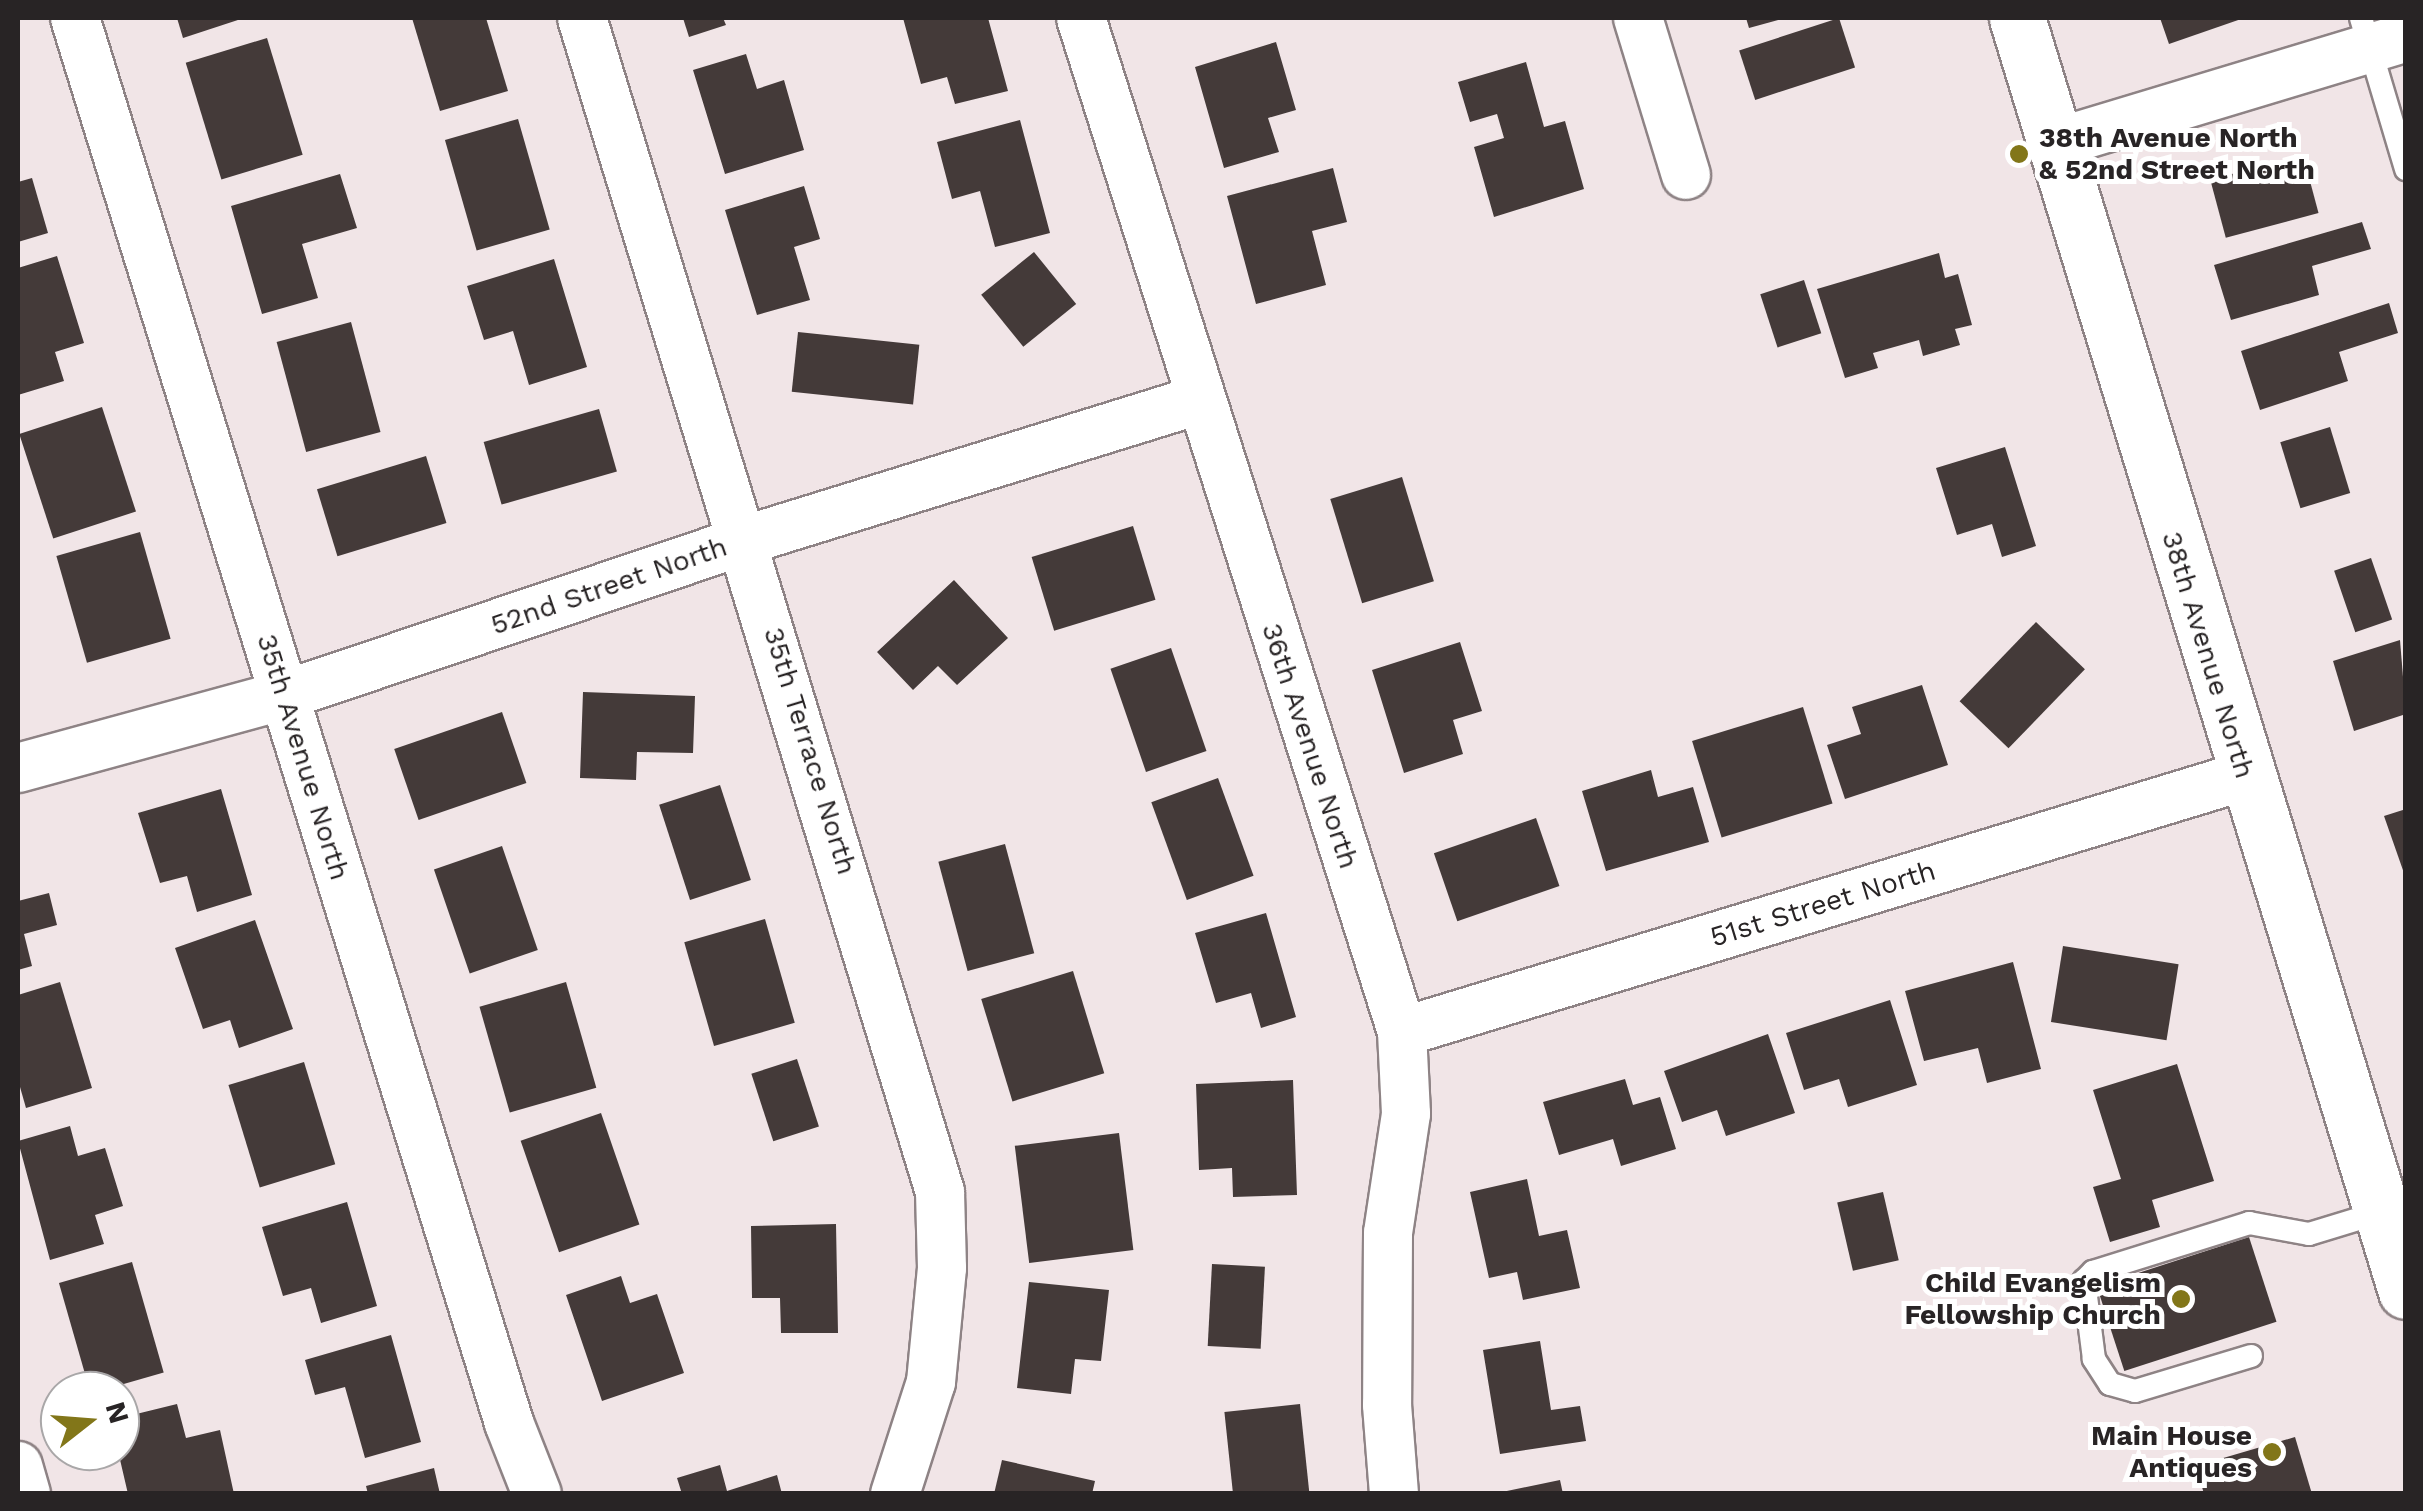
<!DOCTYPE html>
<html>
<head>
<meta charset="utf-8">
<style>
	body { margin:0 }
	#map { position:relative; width:2423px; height:1511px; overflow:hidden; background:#f1e5e7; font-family:"Work Sans",sans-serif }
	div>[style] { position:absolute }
	.building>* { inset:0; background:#443a39; transform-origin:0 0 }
	.roads { filter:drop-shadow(2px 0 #8e8385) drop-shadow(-2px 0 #8e8385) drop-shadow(0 2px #8e8385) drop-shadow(0 -2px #8e8385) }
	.service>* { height:22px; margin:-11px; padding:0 11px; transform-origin:11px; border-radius:11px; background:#fff }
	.minor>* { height:48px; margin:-24px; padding:0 24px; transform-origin:24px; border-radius:24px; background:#fff }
	.secondary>* { height:55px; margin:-27.5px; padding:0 27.5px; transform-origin:27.5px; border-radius:27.5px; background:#fff }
	.dots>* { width:28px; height:28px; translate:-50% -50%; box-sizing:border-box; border:5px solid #fff; border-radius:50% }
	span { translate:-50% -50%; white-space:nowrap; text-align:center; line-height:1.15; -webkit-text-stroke:10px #fff; paint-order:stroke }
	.poi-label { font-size:28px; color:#282425; font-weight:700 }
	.left { translate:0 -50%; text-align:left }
	.right { translate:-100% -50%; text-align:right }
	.street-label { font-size:28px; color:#282425 }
	.frame { position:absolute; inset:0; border:20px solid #282425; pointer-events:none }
	.north { position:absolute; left:40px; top:1371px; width:100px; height:100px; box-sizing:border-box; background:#fff; border:2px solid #a9a7a8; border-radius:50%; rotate:73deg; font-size:28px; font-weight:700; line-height:40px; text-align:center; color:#282425 }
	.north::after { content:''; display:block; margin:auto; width:35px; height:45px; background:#827619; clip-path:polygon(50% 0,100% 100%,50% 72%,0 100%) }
</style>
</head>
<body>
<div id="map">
	<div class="building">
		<i style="clip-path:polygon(177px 18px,244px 18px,183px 38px)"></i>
		<i style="clip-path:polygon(412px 18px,486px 18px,508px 91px,440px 111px)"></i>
		<i style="clip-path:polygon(683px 18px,723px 18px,726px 25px,689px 37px)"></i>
		<i style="clip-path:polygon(903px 18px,988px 18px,1008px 91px,955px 104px,947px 77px,921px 84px)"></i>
		<i style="clip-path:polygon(1746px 18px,1781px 18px,1782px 19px,1749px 28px)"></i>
		<i style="left:1839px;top:18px;width:52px;height:105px;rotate:72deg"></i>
		<i style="clip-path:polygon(2160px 18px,2244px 18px,2169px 44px)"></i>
		<i style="left:267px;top:38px;width:122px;height:85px;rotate:73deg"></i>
		<i style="clip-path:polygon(1276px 42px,1296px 110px,1268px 118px,1279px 152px,1224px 168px,1195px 67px)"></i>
		<i style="clip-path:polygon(746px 54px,757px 89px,784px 80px,804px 150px,725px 174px,693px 70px)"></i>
		<i style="clip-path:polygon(1526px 62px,1544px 127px,1565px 121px,1584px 189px,1494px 217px,1474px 147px,1504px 138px,1497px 114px,1470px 122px,1458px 82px)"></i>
		<i style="left:518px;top:119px;width:115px;height:76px;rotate:74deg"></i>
		<i style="clip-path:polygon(1020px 120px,1050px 233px,995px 247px,980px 191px,952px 199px,937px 142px)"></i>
		<i style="left:2303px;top:155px;width:60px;height:96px;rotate:75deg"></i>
		<i style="clip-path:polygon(1333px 168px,1347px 222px,1312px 231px,1326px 285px,1256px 304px,1227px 196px)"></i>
		<i style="clip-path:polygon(340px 174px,357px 228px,302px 244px,318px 298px,262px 314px,231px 206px)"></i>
		<i style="clip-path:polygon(32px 178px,48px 233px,18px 242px,18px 182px)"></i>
		<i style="clip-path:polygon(804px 186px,820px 239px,794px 247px,810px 300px,757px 315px,725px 210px)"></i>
		<i style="clip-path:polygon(2362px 222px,2371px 249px,2312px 266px,2319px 295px,2231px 320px,2214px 265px)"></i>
		<i style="left:1034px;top:252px;width:67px;height:68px;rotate:51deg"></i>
		<i style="clip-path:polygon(1939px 253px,1945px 278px,1958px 274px,1972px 325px,1955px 329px,1960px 345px,1923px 356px,1919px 340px,1873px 353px,1878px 368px,1845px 378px,1817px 289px)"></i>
		<i style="clip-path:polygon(57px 256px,84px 343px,55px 352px,64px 381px,18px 395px,18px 268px)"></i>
		<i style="clip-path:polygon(554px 259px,587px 367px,529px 385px,513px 331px,484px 340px,467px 286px)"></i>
		<i style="left:1804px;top:280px;width:56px;height:46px;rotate:72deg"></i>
		<i style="clip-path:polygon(2389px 303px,2398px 333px,2339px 352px,2348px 381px,2260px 410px,2241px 351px)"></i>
		<i style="left:351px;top:322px;width:114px;height:77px;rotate:75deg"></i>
		<i style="left:798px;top:332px;width:122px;height:60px;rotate:6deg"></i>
		<i style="left:102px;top:407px;width:110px;height:87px;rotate:72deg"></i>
		<i style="left:599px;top:409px;width:65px;height:120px;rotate:74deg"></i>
		<i style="left:2330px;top:427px;width:69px;height:52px;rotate:73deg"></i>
		<i style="clip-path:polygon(2005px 447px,2036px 546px,2002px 557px,1992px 524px,1957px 535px,1936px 468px)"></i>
		<i style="left:426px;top:456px;width:70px;height:114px;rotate:73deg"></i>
		<i style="left:1402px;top:477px;width:109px;height:75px;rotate:73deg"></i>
		<i style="left:1133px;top:526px;width:77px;height:106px;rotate:73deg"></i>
		<i style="left:140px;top:532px;width:111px;height:87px;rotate:74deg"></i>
		<i style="left:2371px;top:558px;width:65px;height:39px;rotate:71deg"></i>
		<i style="clip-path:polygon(954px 580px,1008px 638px,957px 685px,938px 666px,913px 690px,877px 652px)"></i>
		<i style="left:2036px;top:622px;width:68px;height:110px;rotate:44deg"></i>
		<i style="clip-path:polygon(2400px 640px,2406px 714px,2354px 731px,2333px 661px)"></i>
		<i style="clip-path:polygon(1460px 642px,1482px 711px,1453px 720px,1463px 754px,1404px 773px,1372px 670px)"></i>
		<i style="left:1171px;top:648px;width:109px;height:64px;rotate:71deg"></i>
		<i style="clip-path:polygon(1922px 685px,1948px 765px,1845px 799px,1827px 745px,1861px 734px,1852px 707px)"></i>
		<i style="clip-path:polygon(583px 692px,695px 696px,693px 753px,637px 752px,636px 780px,580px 778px)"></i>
		<i style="left:1803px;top:707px;width:101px;height:116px;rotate:73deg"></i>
		<i style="left:502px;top:712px;width:75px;height:114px;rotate:71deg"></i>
		<i style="clip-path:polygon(1651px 770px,1658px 797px,1693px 787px,1709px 842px,1606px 871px,1582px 791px)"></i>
		<i style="left:1218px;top:778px;width:104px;height:71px;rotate:70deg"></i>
		<i style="left:720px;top:785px;width:100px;height:64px;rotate:72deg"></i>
		<i style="clip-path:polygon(221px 789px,252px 895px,197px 912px,187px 876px,160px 883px,138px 813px)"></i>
		<i style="clip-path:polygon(2406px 809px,2406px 876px,2405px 876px,2384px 816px)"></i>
		<i style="left:1536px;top:818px;width:72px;height:108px;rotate:71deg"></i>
		<i style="left:1005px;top:844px;width:113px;height:69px;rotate:75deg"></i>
		<i style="left:502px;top:846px;width:110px;height:72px;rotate:71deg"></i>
		<i style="clip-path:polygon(49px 893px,57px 925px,24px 934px,32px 966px,18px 970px,18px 901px)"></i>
		<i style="clip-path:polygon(1266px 913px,1296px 1017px,1261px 1028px,1251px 993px,1216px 1003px,1195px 933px)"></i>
		<i style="left:765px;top:919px;width:108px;height:84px;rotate:74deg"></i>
		<i style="clip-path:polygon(255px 920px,293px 1029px,239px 1048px,230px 1020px,203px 1029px,175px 948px)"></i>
		<i style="left:2063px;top:946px;width:117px;height:77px;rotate:9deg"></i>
		<i style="clip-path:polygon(2013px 962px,2041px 1069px,1987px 1083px,1978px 1048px,1924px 1061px,1905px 991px)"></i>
		<i style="left:1073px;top:971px;width:107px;height:96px;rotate:73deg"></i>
		<i style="clip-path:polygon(60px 982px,92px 1088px,26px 1108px,18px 1080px,18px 995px)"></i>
		<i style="left:566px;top:982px;width:110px;height:90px;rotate:74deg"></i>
		<i style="clip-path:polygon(1890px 1000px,1917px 1085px,1848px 1107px,1839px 1079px,1804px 1090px,1786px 1033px)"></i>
		<i style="clip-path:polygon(1768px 1034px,1795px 1113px,1726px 1136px,1717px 1110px,1682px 1122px,1664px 1071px)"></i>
		<i style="left:797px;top:1059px;width:71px;height:48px;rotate:72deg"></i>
		<i style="left:304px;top:1062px;width:107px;height:79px;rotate:73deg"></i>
		<i style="clip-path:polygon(2177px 1064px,2214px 1181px,2152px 1200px,2160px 1227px,2110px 1242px,2093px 1187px,2121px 1179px,2093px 1090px)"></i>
		<i style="clip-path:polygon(1625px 1079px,1633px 1105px,1660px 1097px,1676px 1149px,1621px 1166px,1613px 1139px,1559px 1155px,1543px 1102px)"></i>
		<i style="clip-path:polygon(1293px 1080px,1297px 1195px,1233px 1197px,1232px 1168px,1199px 1170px,1196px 1084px)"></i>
		<i style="left:601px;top:1113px;width:118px;height:85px;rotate:71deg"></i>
		<i style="clip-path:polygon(70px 1126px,78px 1156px,105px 1148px,123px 1206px,95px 1215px,104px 1244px,50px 1260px,18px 1141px)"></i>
		<i style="left:1119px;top:1133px;width:118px;height:105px;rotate:83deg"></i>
		<i style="clip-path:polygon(1527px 1179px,1539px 1236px,1567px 1230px,1580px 1288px,1523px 1300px,1517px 1272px,1489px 1278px,1470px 1192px)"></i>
		<i style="left:1883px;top:1192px;width:70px;height:47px;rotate:77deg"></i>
		<i style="clip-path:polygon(347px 1202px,377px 1306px,321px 1323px,311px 1288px,283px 1296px,262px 1227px)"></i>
		<i style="clip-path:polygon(836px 1224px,838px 1333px,781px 1333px,780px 1298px,752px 1298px,751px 1226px)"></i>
		<i style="left:2249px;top:1237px;width:89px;height:160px;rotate:72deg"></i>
		<i style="left:132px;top:1262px;width:115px;height:76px;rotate:74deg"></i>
		<i style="left:1212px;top:1264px;width:53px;height:82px;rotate:3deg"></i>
		<i style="clip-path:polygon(621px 1276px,630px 1303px,657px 1294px,684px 1373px,602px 1401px,566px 1295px)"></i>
		<i style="clip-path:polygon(1029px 1282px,1109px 1290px,1101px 1361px,1075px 1359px,1071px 1394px,1017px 1388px)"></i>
		<i style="clip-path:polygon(391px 1335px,421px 1442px,365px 1458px,345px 1387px,315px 1395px,305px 1360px)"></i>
		<i style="clip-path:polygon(1540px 1341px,1551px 1410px,1580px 1406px,1586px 1441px,1500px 1454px,1483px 1350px)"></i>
		<i style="clip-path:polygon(177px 1404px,186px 1438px,220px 1430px,234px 1494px,128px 1494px,118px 1451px,120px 1418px)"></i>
		<i style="left:1300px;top:1404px;width:91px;height:76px;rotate:84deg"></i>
		<i style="clip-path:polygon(2295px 1437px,2312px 1494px,2204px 1494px,2196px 1466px)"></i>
		<i style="clip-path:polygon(1002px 1460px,1095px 1481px,1092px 1494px,994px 1494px)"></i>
		<i style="clip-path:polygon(720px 1465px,727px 1491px,777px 1475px,782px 1494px,682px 1494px,677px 1478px)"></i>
		<i style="clip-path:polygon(434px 1468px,440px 1494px,368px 1494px,366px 1486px)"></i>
		<i style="clip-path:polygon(1560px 1480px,1563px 1494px,1502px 1494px,1502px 1492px)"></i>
	</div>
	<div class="roads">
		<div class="service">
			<i style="left:2361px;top:18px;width:158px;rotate:73.4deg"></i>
			<i style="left:2251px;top:1356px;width:121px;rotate:163.2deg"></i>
			<i style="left:2135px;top:1391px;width:26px;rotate:-164deg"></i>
			<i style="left:2110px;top:1384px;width:30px;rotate:-123deg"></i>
			<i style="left:2094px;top:1359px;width:79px;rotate:-97.3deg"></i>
			<i style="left:2084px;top:1281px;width:13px;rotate:-45deg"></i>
			<i style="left:2093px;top:1272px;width:164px;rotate:-17.4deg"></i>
			<i style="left:2249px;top:1223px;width:61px;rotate:10.4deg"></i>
			<i style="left:2309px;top:1234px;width:72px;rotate:-16.9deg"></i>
		</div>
		<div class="minor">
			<i style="left:75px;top:18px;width:1471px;rotate:72.83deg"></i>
			<i style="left:509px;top:1423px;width:76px;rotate:68.5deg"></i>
			<i style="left:582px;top:18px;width:1227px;rotate:73.04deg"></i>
			<i style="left:940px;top:1192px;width:76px;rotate:88.5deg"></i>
			<i style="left:942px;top:1268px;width:115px;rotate:95.5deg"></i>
			<i style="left:931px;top:1382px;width:118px;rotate:107.8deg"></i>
			<i style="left:1081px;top:18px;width:1064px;rotate:72.43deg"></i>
			<i style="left:1402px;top:1032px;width:82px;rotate:87.2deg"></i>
			<i style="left:1406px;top:1114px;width:120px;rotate:98.6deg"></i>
			<i style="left:1388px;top:1233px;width:172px;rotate:90.3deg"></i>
			<i style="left:1387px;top:1405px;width:89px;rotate:85.5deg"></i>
			<i style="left:1638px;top:18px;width:164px;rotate:73deg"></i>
			<i style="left:2056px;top:143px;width:366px;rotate:-16.8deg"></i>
			<i style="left:18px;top:768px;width:277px;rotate:-15.3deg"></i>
			<i style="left:285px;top:695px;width:486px;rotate:-18.6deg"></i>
			<i style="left:746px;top:540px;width:474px;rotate:-17.2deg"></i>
			<i style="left:1402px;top:1032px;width:880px;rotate:-16.91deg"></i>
			<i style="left:18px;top:1466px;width:29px;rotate:74deg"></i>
		</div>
		<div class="secondary">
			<i style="left:2017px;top:18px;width:1331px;rotate:73.01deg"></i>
		</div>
	</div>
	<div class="dots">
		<i style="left:2019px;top:154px;background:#827619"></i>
		<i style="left:2181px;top:1299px;background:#827619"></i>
		<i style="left:2272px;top:1452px;background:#827619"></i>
	</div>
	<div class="poi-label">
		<span class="left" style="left:2039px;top:154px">38th Avenue North<br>&amp; 52nd Street North</span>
		<span class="right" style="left:2161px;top:1299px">Child Evangelism<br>Fellowship Church</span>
		<span class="right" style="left:2252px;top:1452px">Main House<br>Antiques</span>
	</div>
	<div class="street-label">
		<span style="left:609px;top:586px;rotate:-19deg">52nd Street North</span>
		<span style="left:2208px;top:655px;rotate:73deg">38th Avenue North</span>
		<span style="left:1310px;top:746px;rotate:72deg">36th Avenue North</span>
		<span style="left:810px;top:751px;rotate:73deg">35th Terrace North</span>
		<span style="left:303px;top:757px;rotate:73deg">35th Avenue North</span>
		<span style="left:1823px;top:904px;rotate:-17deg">51st Street North</span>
	</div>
	<div class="frame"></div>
	<div class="north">N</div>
</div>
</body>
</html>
